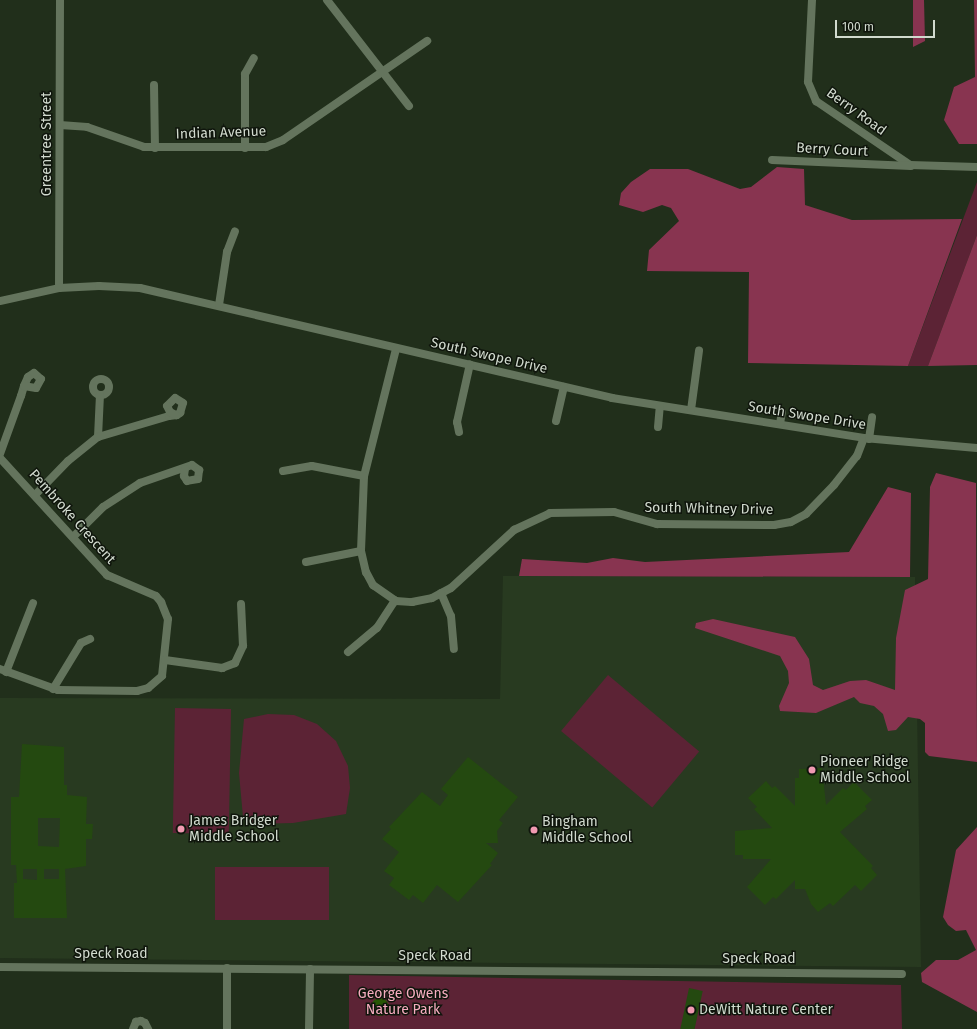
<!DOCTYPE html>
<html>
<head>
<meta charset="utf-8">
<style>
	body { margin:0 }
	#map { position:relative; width:977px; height:1029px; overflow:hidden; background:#212f1b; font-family:"Fira Sans",sans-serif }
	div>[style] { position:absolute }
	.built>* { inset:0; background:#283a20 }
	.green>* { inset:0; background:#5c2335; transform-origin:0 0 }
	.forest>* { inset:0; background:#883450 }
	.water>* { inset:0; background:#275605 }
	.round { border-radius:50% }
	.building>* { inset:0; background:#244910; transform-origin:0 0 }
	.minor>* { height:8px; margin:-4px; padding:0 4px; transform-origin:4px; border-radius:4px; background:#64745d }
	.minor>.ring { margin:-4px; padding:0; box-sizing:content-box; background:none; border:8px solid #64745d; border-radius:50% }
	.dots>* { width:11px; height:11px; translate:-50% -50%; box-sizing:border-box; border:2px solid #0f150c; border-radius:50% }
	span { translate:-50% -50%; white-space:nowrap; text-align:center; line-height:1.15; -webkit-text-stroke:3px #0f150c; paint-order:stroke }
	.street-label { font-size:14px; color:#d1dace }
	.poi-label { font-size:14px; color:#d1dace }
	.left { translate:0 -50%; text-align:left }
	.park-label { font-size:14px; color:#f6acbf }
	.scale { position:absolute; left:835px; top:20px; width:100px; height:18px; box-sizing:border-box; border:2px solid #d1dace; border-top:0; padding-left:5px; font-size:12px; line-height:14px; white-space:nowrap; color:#d1dace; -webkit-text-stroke:3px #0f150c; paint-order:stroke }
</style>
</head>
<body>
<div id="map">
	<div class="built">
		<i style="clip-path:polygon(503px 576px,915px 577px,921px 967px,0 958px,0 698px,500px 699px)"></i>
	</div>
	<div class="green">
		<i style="clip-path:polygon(977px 182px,977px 235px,928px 366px,908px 366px)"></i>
		<i style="left:608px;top:675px;width:119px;height:73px;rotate:40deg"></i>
		<i style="left:175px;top:708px;width:56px;height:125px;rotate:1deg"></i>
		<i style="clip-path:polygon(268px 714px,294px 715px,317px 724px,336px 741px,348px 766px,350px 788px,346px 814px,293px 823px,250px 824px,243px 817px,239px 773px,244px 719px)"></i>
		<i style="left:215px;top:867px;width:114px;height:53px"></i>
		<i style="clip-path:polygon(349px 975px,901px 985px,902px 1029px,349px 1029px)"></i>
	</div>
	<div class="forest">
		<i style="clip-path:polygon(913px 0,924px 0,925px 41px,913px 47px)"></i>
		<i style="clip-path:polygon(974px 0,977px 0,977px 144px,959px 144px,944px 120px,954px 87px,975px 77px)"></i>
		<i style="clip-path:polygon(777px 167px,804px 169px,805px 205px,852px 220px,962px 219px,908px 366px,748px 363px,749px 272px,647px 271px,649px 250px,679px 221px,671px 208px,662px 205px,643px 212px,619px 205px,621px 193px,631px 182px,650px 169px,688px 169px,740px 189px,751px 187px)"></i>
		<i style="clip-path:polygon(977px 235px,977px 365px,928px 366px)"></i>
		<i style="clip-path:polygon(936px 473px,976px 483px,977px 762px,929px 756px,925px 752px,925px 723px,920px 719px,908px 717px,896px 730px,888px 731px,883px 714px,874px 706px,860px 703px,854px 697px,816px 713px,780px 711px,779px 706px,789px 683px,788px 671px,780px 656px,695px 628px,696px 623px,713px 619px,795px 637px,809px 659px,813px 685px,823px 690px,850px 681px,866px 680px,895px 690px,896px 638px,905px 590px,928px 579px,930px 487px)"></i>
		<i style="clip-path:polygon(888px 487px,911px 493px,910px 577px,519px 576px,522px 559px,587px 563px,613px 558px,645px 562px,849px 552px)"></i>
		<i style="clip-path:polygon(977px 827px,977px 1012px,922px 982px,921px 973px,936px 960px,958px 960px,976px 950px,966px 930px,956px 931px,948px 925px,943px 917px,956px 850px)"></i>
	</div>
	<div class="water">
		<i class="round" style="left:371px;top:998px;width:18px;height:18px"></i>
	</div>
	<div class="building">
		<i style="clip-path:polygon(evenodd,22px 744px,64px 747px,64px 785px,67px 785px,67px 795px,87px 797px,86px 824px,93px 824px,92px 839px,86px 839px,86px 866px,65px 869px,67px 918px,14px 918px,14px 883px,17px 883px,16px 865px,11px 865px,11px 797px,19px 797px,22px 744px,38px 818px,60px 818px,59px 847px,38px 846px,38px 818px,22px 744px,23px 869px,37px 869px,37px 880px,23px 879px,23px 869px,22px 744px,44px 869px,59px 869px,59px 879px,44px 879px,44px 869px)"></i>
		<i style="clip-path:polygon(468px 757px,518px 797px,499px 820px,503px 823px,497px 831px,498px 843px,486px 843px,498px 853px,490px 864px,492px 865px,458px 902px,437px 885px,423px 903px,413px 895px,409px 900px,389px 885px,394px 878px,384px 871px,399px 852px,382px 839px,391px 829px,389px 827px,422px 792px,440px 806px,448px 795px,441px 789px)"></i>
		<i style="clip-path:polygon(822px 768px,826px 805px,843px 788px,846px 790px,854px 782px,872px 800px,865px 806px,867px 809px,840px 832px,873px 866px,871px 868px,877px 875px,861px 891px,855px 885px,833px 906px,830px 903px,818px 912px,811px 904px,805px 889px,795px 889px,795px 880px,776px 899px,773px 897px,765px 905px,747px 887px,771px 859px,743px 859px,743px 855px,735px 855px,735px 831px,772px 828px,754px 809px,757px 807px,748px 798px,766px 781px,772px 788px,775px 786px,795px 806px,795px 778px,799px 778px,799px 769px)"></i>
		<i style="left:689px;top:988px;width:14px;height:42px;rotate:12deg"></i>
	</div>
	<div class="minor">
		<i style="left:327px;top:0;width:134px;rotate:52.3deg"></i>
		<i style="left:812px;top:0;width:82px;rotate:92.8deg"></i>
		<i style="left:808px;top:82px;width:21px;rotate:67deg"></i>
		<i style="left:816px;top:101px;width:114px;rotate:34.2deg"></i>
		<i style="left:910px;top:165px;width:67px;rotate:1.7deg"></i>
		<i style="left:154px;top:85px;width:63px;rotate:89.1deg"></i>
		<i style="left:60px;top:125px;width:27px;rotate:4deg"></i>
		<i style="left:87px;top:127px;width:60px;rotate:19.3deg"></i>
		<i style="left:144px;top:147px;width:122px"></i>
		<i style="left:266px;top:147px;width:18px;rotate:-22deg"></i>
		<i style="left:283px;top:140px;width:175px;rotate:-34.5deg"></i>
		<i style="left:245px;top:148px;width:74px;rotate:-90deg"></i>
		<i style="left:245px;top:74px;width:18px;rotate:-61deg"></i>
		<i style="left:772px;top:160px;width:139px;rotate:2.5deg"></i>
		<i style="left:59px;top:288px;width:288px;rotate:-89.8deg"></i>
		<i style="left:0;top:301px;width:60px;rotate:-12.4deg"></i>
		<i style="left:59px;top:288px;width:40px;rotate:-2.9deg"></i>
		<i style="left:99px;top:286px;width:41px;rotate:2.8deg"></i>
		<i style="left:140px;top:288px;width:485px;rotate:13.1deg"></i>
		<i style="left:612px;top:398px;width:255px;rotate:9deg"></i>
		<i style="left:864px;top:438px;width:113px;rotate:5.1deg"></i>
		<i style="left:219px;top:305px;width:54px;rotate:-81.4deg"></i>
		<i style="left:227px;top:252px;width:22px;rotate:-69deg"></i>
		<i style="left:396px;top:349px;width:131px;rotate:104.1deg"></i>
		<i style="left:364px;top:476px;width:75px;rotate:92.3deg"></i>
		<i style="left:361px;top:551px;width:22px;rotate:77deg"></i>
		<i style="left:366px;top:572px;width:15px;rotate:62deg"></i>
		<i style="left:373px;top:585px;width:28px;rotate:35deg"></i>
		<i style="left:396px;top:601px;width:16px;rotate:4deg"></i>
		<i style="left:412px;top:602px;width:20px;rotate:-11deg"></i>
		<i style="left:432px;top:598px;width:21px;rotate:-28deg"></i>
		<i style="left:451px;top:588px;width:86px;rotate:-42.6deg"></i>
		<i style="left:514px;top:530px;width:40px;rotate:-25deg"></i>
		<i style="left:550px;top:513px;width:64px;rotate:-0.9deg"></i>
		<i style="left:614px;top:512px;width:45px;rotate:15.6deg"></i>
		<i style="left:657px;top:524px;width:117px;rotate:0.5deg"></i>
		<i style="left:774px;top:525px;width:17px;rotate:-10deg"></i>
		<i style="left:791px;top:522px;width:17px;rotate:-28deg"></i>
		<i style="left:806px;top:514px;width:40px;rotate:-46deg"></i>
		<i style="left:834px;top:485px;width:37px;rotate:-52deg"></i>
		<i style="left:857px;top:456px;width:19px;rotate:-69deg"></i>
		<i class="ring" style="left:93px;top:379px;width:8px;height:8px"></i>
		<i style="left:691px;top:410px;width:60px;rotate:-82.3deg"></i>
		<i style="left:556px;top:421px;width:35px;rotate:-77deg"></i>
		<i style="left:780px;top:424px;width:12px;rotate:-81deg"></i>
		<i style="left:658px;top:427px;width:21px;rotate:-85deg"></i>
		<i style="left:459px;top:432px;width:10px;rotate:-101deg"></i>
		<i style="left:457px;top:422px;width:59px;rotate:-77.4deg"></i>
		<i style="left:98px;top:437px;width:42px;rotate:-87.3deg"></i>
		<i style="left:869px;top:439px;width:22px;rotate:-82deg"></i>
		<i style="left:0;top:454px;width:62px;rotate:-70.1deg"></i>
		<i style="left:21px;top:396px;width:10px;rotate:-73deg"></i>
		<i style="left:24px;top:386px;width:10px;rotate:-66deg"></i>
		<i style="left:28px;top:377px;width:7px;rotate:-34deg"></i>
		<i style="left:34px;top:373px;width:9px;rotate:41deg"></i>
		<i style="left:41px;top:379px;width:10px;rotate:119deg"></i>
		<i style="left:36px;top:388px;width:12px;rotate:-171deg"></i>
		<i style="left:0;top:458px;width:159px;rotate:47.6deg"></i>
		<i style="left:107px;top:575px;width:53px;rotate:23.2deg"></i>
		<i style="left:156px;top:596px;width:8px;rotate:50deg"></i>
		<i style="left:161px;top:602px;width:18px;rotate:68deg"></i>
		<i style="left:168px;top:619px;width:57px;rotate:96deg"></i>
		<i style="left:162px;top:676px;width:18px;rotate:139deg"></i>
		<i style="left:148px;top:688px;width:11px;rotate:165deg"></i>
		<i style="left:137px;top:691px;width:79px;rotate:-179.3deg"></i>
		<i style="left:58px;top:690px;width:62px;rotate:-160.1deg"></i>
		<i style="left:283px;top:471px;width:29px;rotate:-10deg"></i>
		<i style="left:312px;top:466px;width:53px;rotate:10.9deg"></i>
		<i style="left:35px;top:495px;width:47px;rotate:-45.9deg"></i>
		<i style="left:68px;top:461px;width:38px;rotate:-39deg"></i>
		<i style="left:98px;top:437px;width:74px;rotate:-16.5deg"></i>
		<i style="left:169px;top:416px;width:8px;rotate:-7deg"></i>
		<i style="left:177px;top:415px;width:4px;rotate:-34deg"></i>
		<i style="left:180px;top:413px;width:10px;rotate:-73deg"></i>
		<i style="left:183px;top:403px;width:9px;rotate:-148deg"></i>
		<i style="left:175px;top:398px;width:11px;rotate:135deg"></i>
		<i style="left:167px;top:406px;width:7px;rotate:63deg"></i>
		<i style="left:170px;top:412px;width:7px;rotate:27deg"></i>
		<i style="left:73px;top:537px;width:42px;rotate:-45deg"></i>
		<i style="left:103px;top:507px;width:44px;rotate:-33deg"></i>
		<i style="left:140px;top:483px;width:55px;rotate:-19.1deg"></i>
		<i style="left:192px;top:465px;width:9px;rotate:36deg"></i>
		<i style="left:199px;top:470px;width:9px;rotate:96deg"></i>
		<i style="left:198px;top:479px;width:11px;rotate:170deg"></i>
		<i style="left:187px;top:481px;width:6px;rotate:-121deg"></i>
		<i style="left:184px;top:476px;width:7px;rotate:-82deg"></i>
		<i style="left:306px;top:562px;width:56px;rotate:-11.3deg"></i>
		<i style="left:441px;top:593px;width:25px;rotate:67deg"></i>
		<i style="left:451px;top:616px;width:33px;rotate:85deg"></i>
		<i style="left:348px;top:652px;width:38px;rotate:-40deg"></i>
		<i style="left:377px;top:628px;width:33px;rotate:-57deg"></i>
		<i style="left:165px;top:660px;width:58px;rotate:8deg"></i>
		<i style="left:222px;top:668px;width:14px;rotate:-21deg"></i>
		<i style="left:235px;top:663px;width:19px;rotate:-65deg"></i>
		<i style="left:243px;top:646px;width:42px;rotate:-92.7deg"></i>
		<i style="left:6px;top:672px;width:74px;rotate:-68.6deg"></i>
		<i style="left:53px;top:689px;width:54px;rotate:-58.7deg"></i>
		<i style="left:81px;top:643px;width:10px;rotate:-24deg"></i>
		<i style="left:0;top:967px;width:902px;rotate:0.44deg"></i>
		<i style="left:227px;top:968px;width:61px;rotate:90deg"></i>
		<i style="left:133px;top:1029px;width:8px;rotate:-67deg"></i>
		<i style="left:136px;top:1022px;width:5px;rotate:-11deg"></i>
		<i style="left:141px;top:1021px;width:4px;rotate:27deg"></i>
		<i style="left:145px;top:1023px;width:7px;rotate:63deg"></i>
		<i style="left:309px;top:1029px;width:60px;rotate:-89deg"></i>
	</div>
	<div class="dots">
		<i style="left:812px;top:770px;background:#f19ab1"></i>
		<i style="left:181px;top:829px;background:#f19ab1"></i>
		<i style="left:534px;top:830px;background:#f19ab1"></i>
		<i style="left:691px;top:1010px;background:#f19ab1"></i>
	</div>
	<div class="street-label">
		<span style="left:856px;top:112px;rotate:36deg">Berry Road</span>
		<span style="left:221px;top:133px;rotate:-2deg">Indian Avenue</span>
		<span style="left:47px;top:144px;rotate:-90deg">Greentree Street</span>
		<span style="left:832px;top:150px;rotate:3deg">Berry Court</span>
		<span style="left:489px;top:356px;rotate:13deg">South Swope Drive</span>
		<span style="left:807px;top:416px;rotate:9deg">South Swope Drive</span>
		<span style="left:709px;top:509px;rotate:1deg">South Whitney Drive</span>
		<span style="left:72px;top:517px;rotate:48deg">Pembroke Crescent</span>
		<span style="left:111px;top:954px">Speck Road</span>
		<span style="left:435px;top:956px">Speck Road</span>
		<span style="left:759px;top:959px">Speck Road</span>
	</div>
	<div class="poi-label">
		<span class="left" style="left:820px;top:770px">Pioneer Ridge<br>Middle School</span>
		<span class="left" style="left:189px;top:829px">James Bridger<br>Middle School</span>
		<span class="left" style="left:542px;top:830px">Bingham<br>Middle School</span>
		<span class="left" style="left:699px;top:1010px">DeWitt Nature Center</span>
	</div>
	<div class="park-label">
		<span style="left:403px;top:1002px">George Owens<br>Nature Park</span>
	</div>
	<div class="scale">100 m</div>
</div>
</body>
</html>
